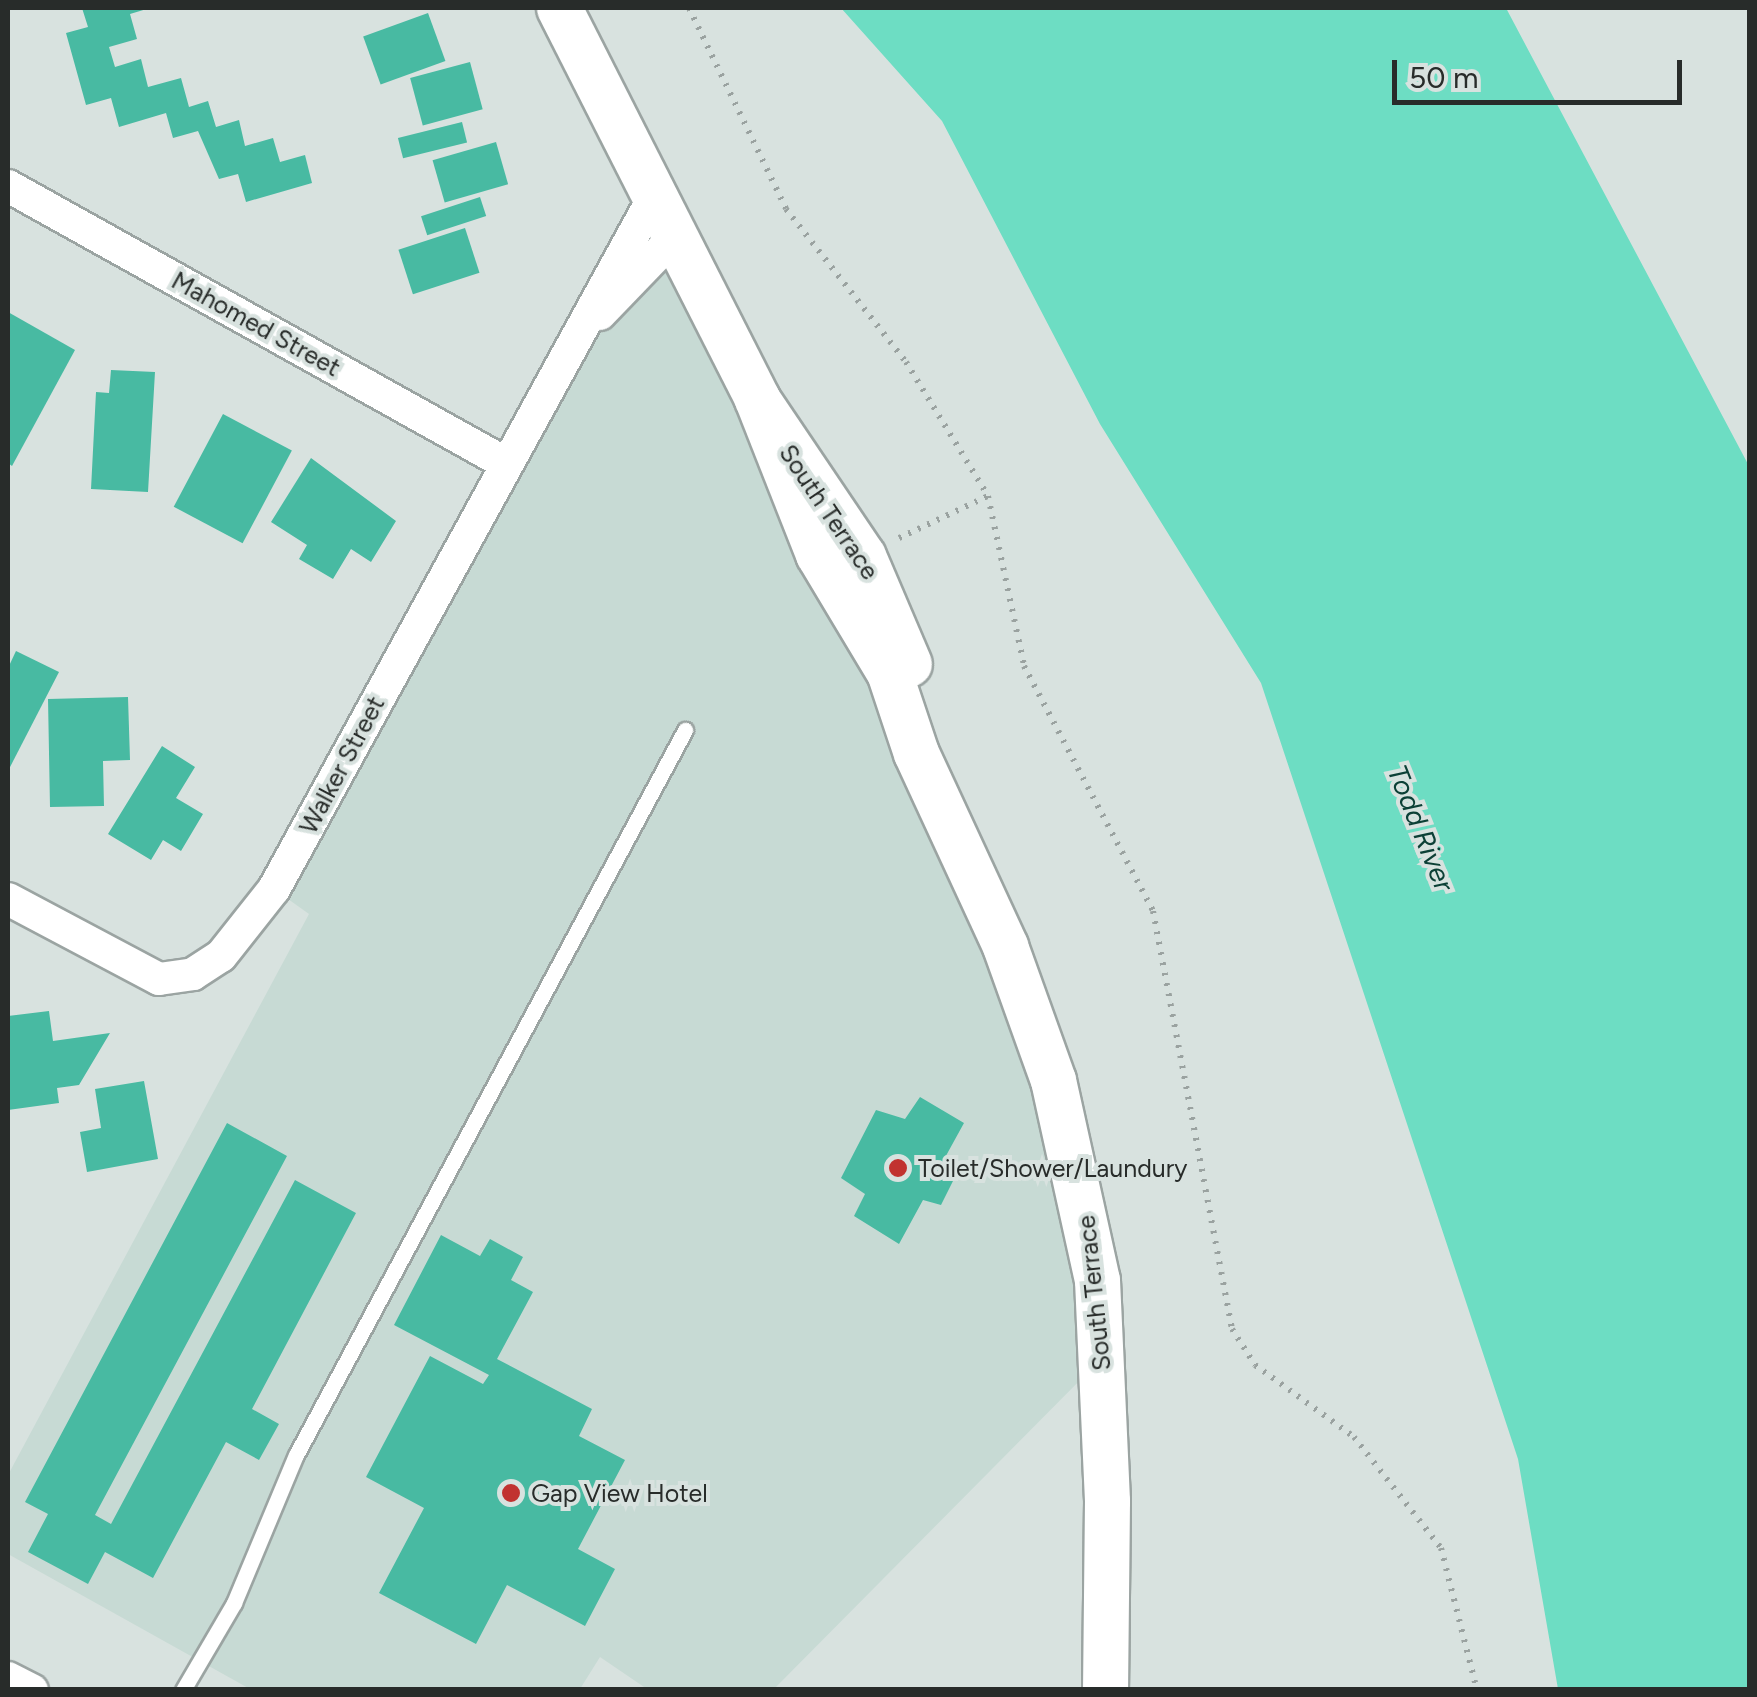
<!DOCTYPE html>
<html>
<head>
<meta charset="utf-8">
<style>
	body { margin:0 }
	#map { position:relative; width:1757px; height:1697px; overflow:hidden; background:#d8e2df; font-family:Figtree,sans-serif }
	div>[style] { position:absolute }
	.built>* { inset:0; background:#c7dad4 }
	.water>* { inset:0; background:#6dddc3 }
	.building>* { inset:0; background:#48baa2; transform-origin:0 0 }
	.path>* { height:6px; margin-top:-3px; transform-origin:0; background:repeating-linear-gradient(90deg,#9aa2a0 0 2.5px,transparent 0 10.5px) }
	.roads { filter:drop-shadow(2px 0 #9ba4a2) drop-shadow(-2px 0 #9ba4a2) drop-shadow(0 2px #9ba4a2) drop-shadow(0 -2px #9ba4a2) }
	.lane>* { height:15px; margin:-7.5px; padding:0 7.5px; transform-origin:7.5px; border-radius:7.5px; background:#fff }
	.street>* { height:32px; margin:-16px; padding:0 16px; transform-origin:16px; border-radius:16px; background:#fff }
	.secondary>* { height:45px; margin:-22.5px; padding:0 22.5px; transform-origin:22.5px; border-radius:22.5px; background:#fff }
	.dots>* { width:28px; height:28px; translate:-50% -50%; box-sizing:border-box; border:5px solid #d8e2df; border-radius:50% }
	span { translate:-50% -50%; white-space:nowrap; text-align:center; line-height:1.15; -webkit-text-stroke:8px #d8e2df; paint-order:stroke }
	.street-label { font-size:25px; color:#282c2a }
	.poi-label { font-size:25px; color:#282c2a }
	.left { translate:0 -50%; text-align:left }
	.water-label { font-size:28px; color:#0c4036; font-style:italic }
	.frame { position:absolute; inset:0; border:10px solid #282c2a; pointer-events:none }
	.scale { position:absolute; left:1392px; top:60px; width:290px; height:45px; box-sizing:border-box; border:5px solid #282c2a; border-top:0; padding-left:12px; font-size:30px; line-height:35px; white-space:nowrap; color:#282c2a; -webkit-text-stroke:8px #d8e2df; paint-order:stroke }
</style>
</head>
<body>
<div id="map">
	<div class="built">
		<i style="clip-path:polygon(661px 208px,1005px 946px,1102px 1358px,774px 1689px,647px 1689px,600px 1657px,580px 1689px,250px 1689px,8px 1554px,8px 1475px,309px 914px,274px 889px)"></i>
	</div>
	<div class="water">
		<i style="clip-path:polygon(841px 8px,1506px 8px,1749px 466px,1749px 1689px,1558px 1689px,1518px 1459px,1261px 683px,1100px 424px,942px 121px)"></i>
	</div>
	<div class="building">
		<i style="clip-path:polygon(82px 8px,150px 8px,130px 14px,137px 39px,109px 47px,115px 67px,141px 59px,148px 87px,181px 78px,189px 107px,208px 101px,216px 127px,239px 120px,245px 146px,273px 138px,280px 162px,305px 155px,312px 183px,246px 202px,238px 174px,219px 179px,198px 131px,173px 138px,166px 113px,119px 127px,111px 98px,86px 105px,66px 33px,88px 27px)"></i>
		<i style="left:428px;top:13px;width:51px;height:69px;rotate:70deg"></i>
		<i style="left:470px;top:62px;width:49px;height:62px;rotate:75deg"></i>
		<i style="left:462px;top:122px;width:21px;height:66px;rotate:76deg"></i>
		<i style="left:496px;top:142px;width:44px;height:66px;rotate:74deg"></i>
		<i style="left:480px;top:197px;width:20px;height:62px;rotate:72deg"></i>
		<i style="left:465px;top:228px;width:47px;height:70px;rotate:72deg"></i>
		<i style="clip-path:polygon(8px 312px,75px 350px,12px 466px,8px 463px)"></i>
		<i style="clip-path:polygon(111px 370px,155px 372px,148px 492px,91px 489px,96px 392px,109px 393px)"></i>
		<i style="left:223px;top:414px;width:78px;height:105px;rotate:28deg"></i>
		<i style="clip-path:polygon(311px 458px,396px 521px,371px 562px,351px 549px,333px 579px,299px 559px,307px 545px,271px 522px)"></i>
		<i style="clip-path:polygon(16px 651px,59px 672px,8px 771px,8px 668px)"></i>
		<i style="clip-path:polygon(128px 697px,130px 760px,103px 761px,104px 806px,50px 807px,48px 699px)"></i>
		<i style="clip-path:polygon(162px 746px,195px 767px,176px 798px,203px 814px,181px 851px,163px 840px,151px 860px,108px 834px)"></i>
		<i style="clip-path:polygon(49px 1011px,53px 1041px,110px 1033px,79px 1085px,57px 1088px,59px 1103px,8px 1110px,8px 1016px)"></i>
		<i style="clip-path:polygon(144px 1081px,158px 1159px,87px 1172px,80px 1132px,101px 1128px,95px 1089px)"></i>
		<i style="clip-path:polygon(920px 1097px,964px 1123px,942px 1163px,957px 1173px,941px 1205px,923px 1200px,899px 1244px,854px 1216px,865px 1194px,841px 1178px,876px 1110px,905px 1119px)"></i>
		<i style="clip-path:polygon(227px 1123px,287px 1156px,95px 1515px,111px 1524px,295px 1180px,356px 1213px,252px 1409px,279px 1424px,259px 1460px,226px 1442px,153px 1578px,105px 1552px,88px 1584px,28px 1552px,48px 1514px,25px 1502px)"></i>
		<i style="clip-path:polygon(441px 1235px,480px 1256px,490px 1239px,523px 1257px,511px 1280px,533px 1292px,497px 1359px,592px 1409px,579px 1436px,625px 1460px,578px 1549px,615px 1569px,585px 1626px,507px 1585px,476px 1644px,379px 1593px,424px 1508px,366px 1477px,430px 1356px,483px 1384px,489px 1375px,394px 1325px)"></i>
	</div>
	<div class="path">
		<i style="left:689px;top:8px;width:223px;rotate:64.2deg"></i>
		<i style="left:786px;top:209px;width:194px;rotate:51.9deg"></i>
		<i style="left:906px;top:362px;width:157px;rotate:58.5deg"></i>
		<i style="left:988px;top:496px;width:174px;rotate:78deg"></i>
		<i style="left:1024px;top:666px;width:277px;rotate:62.2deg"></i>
		<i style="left:1153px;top:911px;width:425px;rotate:79.3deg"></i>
		<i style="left:1232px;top:1329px;width:43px;rotate:57.4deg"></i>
		<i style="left:1255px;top:1365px;width:122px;rotate:36deg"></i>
		<i style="left:1354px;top:1437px;width:141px;rotate:51.9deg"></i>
		<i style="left:1441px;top:1548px;width:146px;rotate:75.8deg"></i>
		<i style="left:899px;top:538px;width:98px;rotate:-25.3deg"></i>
	</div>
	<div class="roads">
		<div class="lane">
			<i style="left:183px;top:1690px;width:101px;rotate:-59.6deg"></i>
			<i style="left:234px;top:1603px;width:160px;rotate:-67.3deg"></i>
			<i style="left:296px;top:1455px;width:823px;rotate:-61.78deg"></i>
		</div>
		<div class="street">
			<i style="left:8px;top:186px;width:569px;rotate:29.13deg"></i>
			<i style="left:600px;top:314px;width:108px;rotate:-46.1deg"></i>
			<i style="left:8px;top:899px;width:171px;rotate:27.9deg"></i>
			<i style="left:159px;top:979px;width:34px;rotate:-8deg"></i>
			<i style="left:193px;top:974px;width:33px;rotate:-33deg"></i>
			<i style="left:221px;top:956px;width:85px;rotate:-51.7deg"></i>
			<i style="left:274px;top:889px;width:789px;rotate:-61.23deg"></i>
			<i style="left:8px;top:1678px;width:27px;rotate:27deg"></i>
		</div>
		<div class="secondary">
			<i style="left:559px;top:8px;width:438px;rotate:63.1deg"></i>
			<i style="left:757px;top:399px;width:189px;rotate:56deg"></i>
			<i style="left:863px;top:556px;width:117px;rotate:66.9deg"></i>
			<i style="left:757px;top:399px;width:167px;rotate:68.5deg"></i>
			<i style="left:818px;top:554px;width:138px;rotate:59deg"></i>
			<i style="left:889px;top:672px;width:85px;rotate:71.6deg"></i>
			<i style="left:916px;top:753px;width:213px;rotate:65.2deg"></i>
			<i style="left:1005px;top:946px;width:142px;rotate:70.3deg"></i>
			<i style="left:1053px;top:1080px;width:205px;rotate:77.6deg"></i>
			<i style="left:1097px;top:1280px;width:221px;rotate:87.4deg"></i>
			<i style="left:1107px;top:1501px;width:189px;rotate:90.6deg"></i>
		</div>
	</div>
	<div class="dots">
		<i style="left:898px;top:1168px;background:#c13230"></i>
		<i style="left:511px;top:1493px;background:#c13230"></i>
	</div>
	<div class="street-label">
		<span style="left:256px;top:324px;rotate:29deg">Mahomed Street</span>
		<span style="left:829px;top:512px;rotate:56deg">South Terrace</span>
		<span style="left:342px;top:765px;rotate:-62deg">Walker Street</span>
		<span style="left:1094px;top:1293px;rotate:-96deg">South Terrace</span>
	</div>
	<div class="poi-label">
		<span class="left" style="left:918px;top:1168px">Toilet/Shower/Laundury</span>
		<span class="left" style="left:531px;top:1493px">Gap View Hotel</span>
	</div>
	<div class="water-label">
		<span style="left:1421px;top:828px;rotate:68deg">Todd River</span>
	</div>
	<div class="frame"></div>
	<div class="scale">50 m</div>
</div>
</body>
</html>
